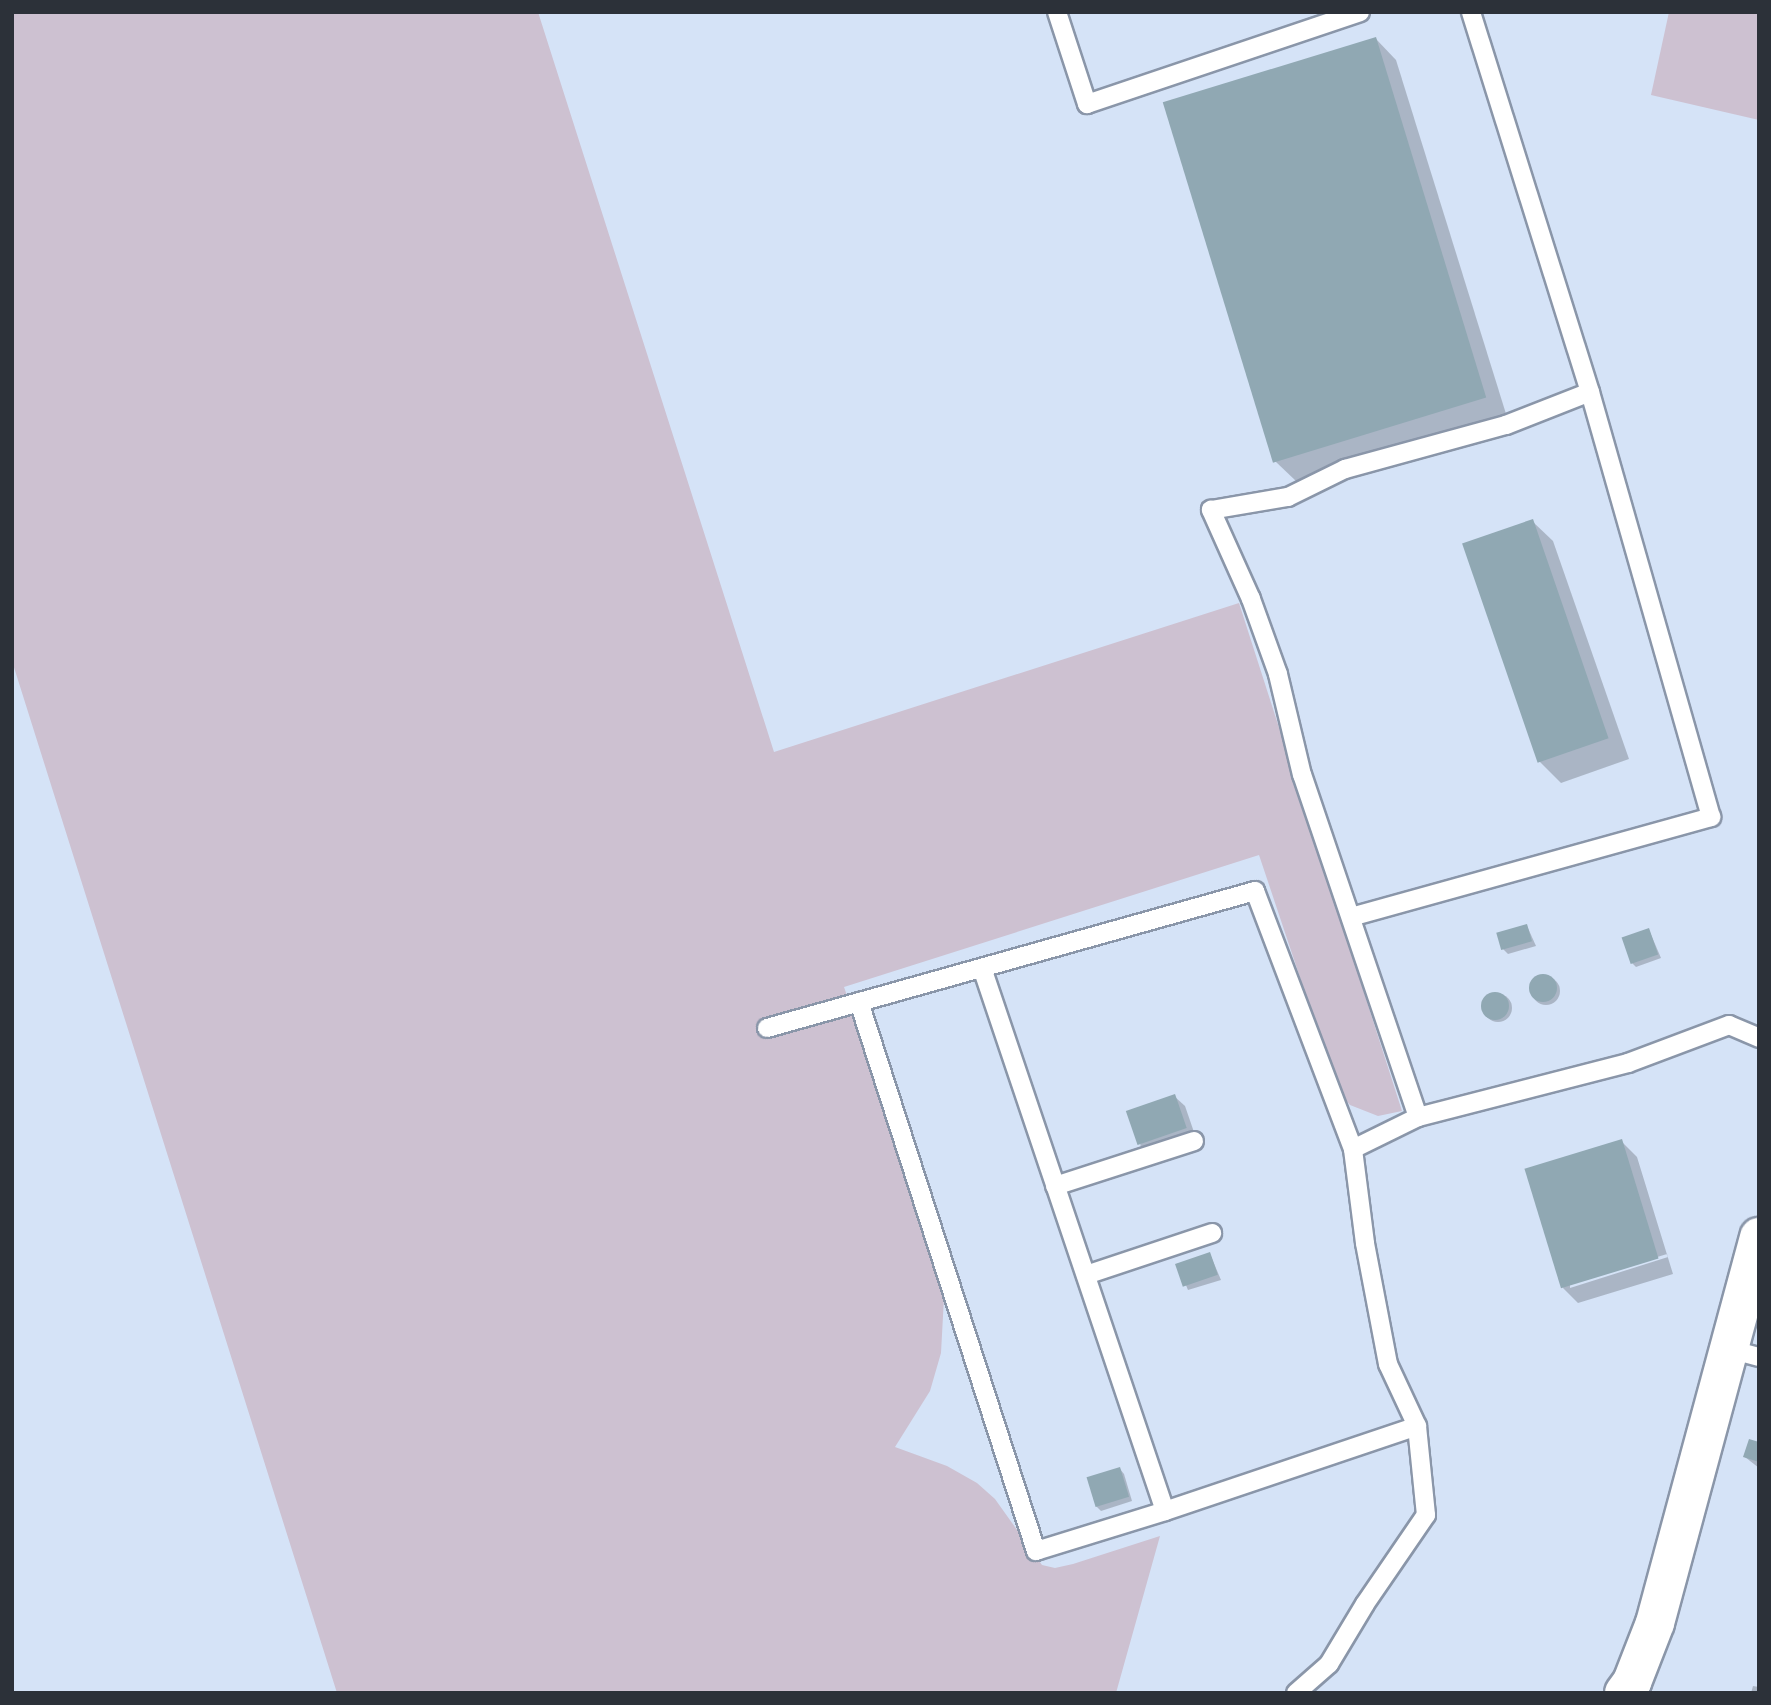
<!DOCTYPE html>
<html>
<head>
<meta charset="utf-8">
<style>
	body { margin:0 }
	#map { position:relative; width:1771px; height:1705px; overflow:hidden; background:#d5e3f7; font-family:"Titillium Web",sans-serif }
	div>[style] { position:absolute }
	.green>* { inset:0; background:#cdc1d1 }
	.shadow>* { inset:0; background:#0003 }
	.round { border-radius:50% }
	.building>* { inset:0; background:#90a8b3; transform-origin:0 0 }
	.roads { filter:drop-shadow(2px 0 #8a96a9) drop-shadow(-2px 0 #8a96a9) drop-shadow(0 2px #8a96a9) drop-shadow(0 -2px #8a96a9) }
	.service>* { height:18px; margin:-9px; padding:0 9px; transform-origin:9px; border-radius:9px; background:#fff }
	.tertiary>* { height:38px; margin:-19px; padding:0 19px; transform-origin:19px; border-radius:19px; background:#fff }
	span { translate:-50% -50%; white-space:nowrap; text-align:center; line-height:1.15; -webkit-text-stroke:6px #d5e3f7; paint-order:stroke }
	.frame { position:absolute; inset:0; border:14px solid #2c3139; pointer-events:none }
</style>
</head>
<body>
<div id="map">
	<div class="green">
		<i style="clip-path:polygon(12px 12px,538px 12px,774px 752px,1239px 603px,1402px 1111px,1378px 1116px,1350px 1105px,1338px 1091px,1259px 855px,844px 987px,945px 1279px,941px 1353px,930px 1391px,895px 1447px,947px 1466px,977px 1483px,995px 1499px,1042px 1565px,1055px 1568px,1073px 1564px,1160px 1536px,1116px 1693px,337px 1693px,12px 661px)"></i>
		<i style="clip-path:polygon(1669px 12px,1759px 12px,1759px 120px,1651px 95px)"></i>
	</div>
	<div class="shadow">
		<i style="clip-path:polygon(1376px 39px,1396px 60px,1507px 417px,1297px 482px,1276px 462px)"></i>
		<i style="clip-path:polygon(1532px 521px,1553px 541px,1629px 759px,1561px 783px,1540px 762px)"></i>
		<i style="clip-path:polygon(1527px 926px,1536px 946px,1508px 954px,1503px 949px)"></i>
		<i style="clip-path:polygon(1649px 930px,1661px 958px,1636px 967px,1631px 962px)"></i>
		<i class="round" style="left:1532px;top:977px;width:28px;height:28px"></i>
		<i class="round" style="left:1484px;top:994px;width:28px;height:28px"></i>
		<i style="clip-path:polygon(1174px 1096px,1185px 1106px,1196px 1138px,1150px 1155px,1140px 1145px)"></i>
		<i style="clip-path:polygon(evenodd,1621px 1141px,1637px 1157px,1673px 1274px,1578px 1303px,1563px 1288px,1621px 1141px,1667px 1254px,1668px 1257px,1570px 1288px,1570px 1284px,1667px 1254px)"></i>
		<i style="clip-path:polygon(1210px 1254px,1221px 1280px,1188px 1290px,1177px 1264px)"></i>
		<i style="clip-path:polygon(1759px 1444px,1759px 1468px,1745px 1457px)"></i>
		<i style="clip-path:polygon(1120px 1469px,1124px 1474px,1132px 1501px,1101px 1511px,1096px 1506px)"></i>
		<i style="clip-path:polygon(1753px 1686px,1759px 1687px,1759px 1693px,1751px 1693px)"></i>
	</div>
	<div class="building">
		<i style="left:1376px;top:37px;width:377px;height:223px;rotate:73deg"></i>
		<i style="left:1533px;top:519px;width:232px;height:75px;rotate:71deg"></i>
		<i style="left:1527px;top:924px;width:18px;height:32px;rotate:74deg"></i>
		<i style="left:1649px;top:928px;width:28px;height:29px;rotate:71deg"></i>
		<i class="round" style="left:1529px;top:974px;width:28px;height:28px"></i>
		<i class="round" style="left:1481px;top:992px;width:28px;height:28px"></i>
		<i style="left:1175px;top:1094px;width:36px;height:52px;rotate:71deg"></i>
		<i style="left:1622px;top:1139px;width:125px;height:102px;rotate:73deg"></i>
		<i style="left:1210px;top:1252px;width:24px;height:37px;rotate:71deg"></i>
		<i style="clip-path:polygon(1749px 1439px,1759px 1442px,1759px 1462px,1743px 1457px)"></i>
		<i style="left:1120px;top:1467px;width:31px;height:35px;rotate:73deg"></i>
	</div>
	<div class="roads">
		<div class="service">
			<i style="left:1057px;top:12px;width:97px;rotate:71.9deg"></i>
			<i style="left:1087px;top:104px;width:288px;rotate:-18.6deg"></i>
			<i style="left:1351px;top:917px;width:374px;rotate:-15.5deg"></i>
			<i style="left:1711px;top:817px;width:442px;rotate:-105.9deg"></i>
			<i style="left:859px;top:1002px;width:577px;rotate:72.13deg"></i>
			<i style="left:1036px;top:1551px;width:135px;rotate:-17.2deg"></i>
			<i style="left:1165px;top:1511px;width:573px;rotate:-108.62deg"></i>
			<i style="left:767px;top:1028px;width:507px;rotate:-15.68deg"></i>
			<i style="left:1255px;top:891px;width:276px;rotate:69.2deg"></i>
			<i style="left:1418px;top:1117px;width:361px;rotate:-108.7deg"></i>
			<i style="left:1302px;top:775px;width:104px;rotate:-103.4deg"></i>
			<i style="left:1278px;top:674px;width:80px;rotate:-109.8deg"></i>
			<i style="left:1251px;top:599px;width:98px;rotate:-114.2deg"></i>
			<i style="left:1211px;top:510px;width:78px;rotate:-9.6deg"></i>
			<i style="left:1288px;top:497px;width:64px;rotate:-26.2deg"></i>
			<i style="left:1345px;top:469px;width:167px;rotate:-15.3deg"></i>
			<i style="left:1506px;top:425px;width:90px;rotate:-21.4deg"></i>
			<i style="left:1590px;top:392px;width:398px;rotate:-107.4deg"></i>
			<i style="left:1055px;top:1186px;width:146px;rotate:-17.9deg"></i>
			<i style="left:1086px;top:1275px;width:133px;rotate:-18.4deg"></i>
			<i style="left:1729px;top:1349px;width:31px;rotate:15deg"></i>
			<i style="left:1165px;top:1511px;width:266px;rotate:-18.6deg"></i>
			<i style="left:1296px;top:1693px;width:44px;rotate:-41.3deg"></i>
			<i style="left:1329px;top:1664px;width:70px;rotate:-59deg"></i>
			<i style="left:1365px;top:1604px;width:108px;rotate:-55.6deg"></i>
			<i style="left:1426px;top:1515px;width:89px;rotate:-95.8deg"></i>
			<i style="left:1417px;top:1426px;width:68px;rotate:-115.1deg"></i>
			<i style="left:1388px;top:1364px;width:123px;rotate:-100.8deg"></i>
			<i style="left:1365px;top:1243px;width:95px;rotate:-97.3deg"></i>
			<i style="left:1353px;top:1149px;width:72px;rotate:-26.2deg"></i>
			<i style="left:1418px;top:1117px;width:217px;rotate:-14.4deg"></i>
			<i style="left:1628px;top:1063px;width:108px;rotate:-20.6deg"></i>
			<i style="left:1729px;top:1025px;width:33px;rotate:23deg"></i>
		</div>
		<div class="tertiary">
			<i style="left:1624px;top:1693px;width:14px;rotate:-54deg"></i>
			<i style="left:1632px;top:1682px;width:63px;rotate:-68.7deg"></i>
			<i style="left:1655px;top:1623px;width:400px;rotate:-74.9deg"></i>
		</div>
	</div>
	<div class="frame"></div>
</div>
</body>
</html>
